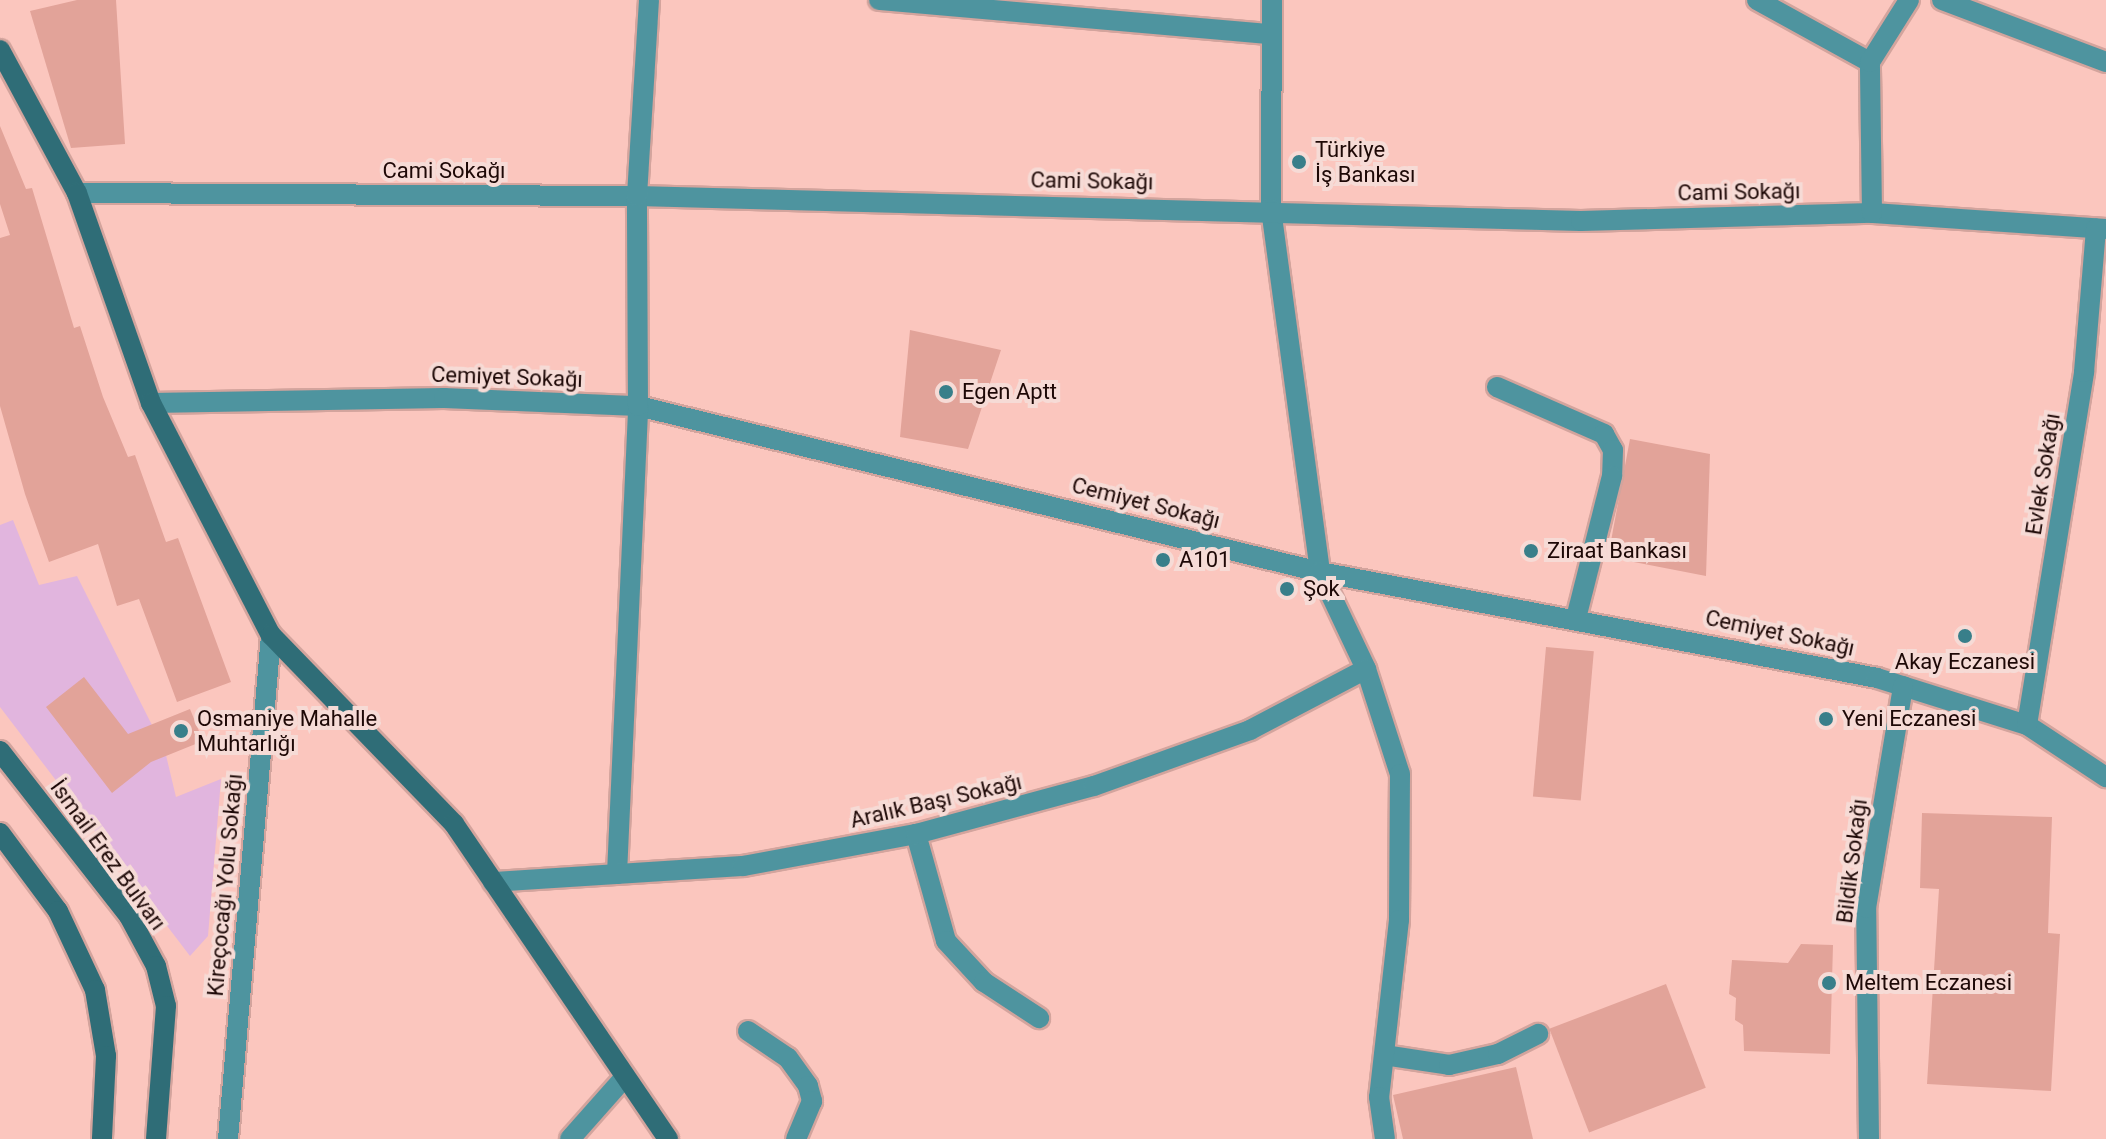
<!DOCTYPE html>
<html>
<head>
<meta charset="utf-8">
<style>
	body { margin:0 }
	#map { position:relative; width:2106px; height:1139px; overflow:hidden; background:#fbc6be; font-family:Roboto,sans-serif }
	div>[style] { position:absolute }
	.green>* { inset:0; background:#e1b5de }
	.building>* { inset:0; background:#e2a399; transform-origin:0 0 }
	.roads { filter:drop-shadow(2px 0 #d3a49d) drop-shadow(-2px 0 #d3a49d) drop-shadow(0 2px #d3a49d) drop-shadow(0 -2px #d3a49d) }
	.lane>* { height:20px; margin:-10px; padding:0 10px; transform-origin:10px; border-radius:10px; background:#4e949f }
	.street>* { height:20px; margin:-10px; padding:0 10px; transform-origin:10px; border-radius:10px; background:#4e949f }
	.secondary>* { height:20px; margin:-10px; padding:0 10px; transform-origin:10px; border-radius:10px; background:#2f6d77 }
	.dots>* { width:22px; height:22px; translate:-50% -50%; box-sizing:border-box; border:4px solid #f6dbd6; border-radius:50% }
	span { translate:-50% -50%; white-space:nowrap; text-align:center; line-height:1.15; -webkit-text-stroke:8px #f6dbd6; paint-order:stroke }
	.poi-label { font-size:22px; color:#1d0806 }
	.left { translate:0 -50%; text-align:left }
	.street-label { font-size:22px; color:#1d0806 }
</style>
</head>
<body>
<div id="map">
	<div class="green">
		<i style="clip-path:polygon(13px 520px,39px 585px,77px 576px,165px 751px,176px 797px,221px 779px,208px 936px,190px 956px,0 707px,0 525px)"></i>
	</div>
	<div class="building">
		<i style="clip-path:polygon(77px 0,116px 0,125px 144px,71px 148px,30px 11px)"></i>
		<i style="clip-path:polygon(0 126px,26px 189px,32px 188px,74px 328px,80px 326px,103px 397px,128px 457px,135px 455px,166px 542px,178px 538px,231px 682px,177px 702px,139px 599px,117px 606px,98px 544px,49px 562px,25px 494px,0 406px,0 238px,10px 235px,0 204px)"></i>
		<i style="clip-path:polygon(910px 330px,1001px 350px,968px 449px,900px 437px)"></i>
		<i style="clip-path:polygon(1630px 439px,1710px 454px,1706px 576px,1608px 557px)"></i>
		<i style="left:1546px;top:647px;width:48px;height:150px;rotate:5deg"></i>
		<i style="clip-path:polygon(84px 677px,128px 734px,190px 709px,203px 741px,151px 762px,112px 793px,46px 707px)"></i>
		<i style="clip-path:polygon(1922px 813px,2052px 817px,2048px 933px,2060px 934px,2051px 1091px,1927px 1084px,1939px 889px,1920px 888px)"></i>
		<i style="clip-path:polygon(1801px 944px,1833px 945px,1830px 1054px,1744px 1051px,1743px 1025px,1735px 1020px,1736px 998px,1729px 994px,1732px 960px,1788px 963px)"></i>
		<i style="left:1666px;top:984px;width:111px;height:125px;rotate:69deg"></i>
		<i style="clip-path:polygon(1516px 1067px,1533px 1139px,1403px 1139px,1393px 1095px)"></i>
	</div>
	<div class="roads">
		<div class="lane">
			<i style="left:1497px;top:387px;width:117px;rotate:23.7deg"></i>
			<i style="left:1604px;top:434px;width:18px;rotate:61deg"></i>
			<i style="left:1613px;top:450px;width:26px;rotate:92deg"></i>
			<i style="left:1612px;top:476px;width:146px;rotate:104.2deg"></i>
			<i style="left:748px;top:1031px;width:48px;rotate:34deg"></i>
			<i style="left:788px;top:1058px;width:34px;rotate:54deg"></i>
			<i style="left:808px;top:1086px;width:16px;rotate:75deg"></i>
			<i style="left:812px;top:1101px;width:41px;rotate:112.8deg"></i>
			<i style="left:1384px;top:1055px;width:66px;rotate:8.7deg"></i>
			<i style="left:1449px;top:1065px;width:50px;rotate:-12.7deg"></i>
			<i style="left:1498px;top:1054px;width:45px;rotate:-26.6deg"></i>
		</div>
		<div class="street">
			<i style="left:879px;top:0;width:392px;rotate:5deg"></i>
			<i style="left:1272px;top:0;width:209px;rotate:90.3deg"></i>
			<i style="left:1271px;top:209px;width:366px;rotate:82.3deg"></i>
			<i style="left:1320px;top:572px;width:107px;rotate:64.6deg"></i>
			<i style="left:1366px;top:669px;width:110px;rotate:72.1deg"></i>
			<i style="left:1400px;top:774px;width:146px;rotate:90.4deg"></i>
			<i style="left:1399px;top:920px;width:178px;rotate:96.4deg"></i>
			<i style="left:1379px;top:1097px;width:42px;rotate:81.9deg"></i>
			<i style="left:1757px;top:0;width:129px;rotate:28.8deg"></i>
			<i style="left:1942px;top:0;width:175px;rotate:20.7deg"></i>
			<i style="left:77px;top:193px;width:560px;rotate:0.31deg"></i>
			<i style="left:637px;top:196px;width:944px;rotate:1.52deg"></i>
			<i style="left:1581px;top:221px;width:291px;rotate:-1.6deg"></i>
			<i style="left:1872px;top:213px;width:235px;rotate:3.9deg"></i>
			<i style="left:1872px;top:213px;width:151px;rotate:-90.8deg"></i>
			<i style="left:1870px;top:62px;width:73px;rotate:-57.8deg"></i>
			<i style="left:151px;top:403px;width:293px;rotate:-1deg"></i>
			<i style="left:444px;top:398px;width:194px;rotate:2.4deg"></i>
			<i style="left:638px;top:406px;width:702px;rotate:13.68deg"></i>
			<i style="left:1320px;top:572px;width:567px;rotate:10.77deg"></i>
			<i style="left:1877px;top:678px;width:157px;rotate:17.4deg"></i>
			<i style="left:2027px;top:725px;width:95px;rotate:33.4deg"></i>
			<i style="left:2027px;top:725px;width:358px;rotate:-80.8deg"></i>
			<i style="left:2084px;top:372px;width:144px;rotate:-85.2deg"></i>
			<i style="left:916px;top:834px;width:111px;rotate:74.3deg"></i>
			<i style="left:946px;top:941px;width:56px;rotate:47.2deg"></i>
			<i style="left:984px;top:982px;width:66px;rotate:33.2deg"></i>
			<i style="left:617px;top:874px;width:468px;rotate:-87.4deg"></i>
			<i style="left:638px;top:406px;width:210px;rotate:-90.3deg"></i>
			<i style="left:637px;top:196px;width:196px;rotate:-86.5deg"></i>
			<i style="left:493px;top:882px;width:251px;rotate:-3.7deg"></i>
			<i style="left:743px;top:866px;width:176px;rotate:-10.5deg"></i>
			<i style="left:916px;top:834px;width:184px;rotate:-15.1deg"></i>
			<i style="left:1094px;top:786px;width:166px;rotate:-19.7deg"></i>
			<i style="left:1250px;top:730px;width:131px;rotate:-27.7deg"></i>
			<i style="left:228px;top:1139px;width:506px;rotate:-85.12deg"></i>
			<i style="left:570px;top:1139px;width:81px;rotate:-48.5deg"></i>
			<i style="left:1869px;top:1139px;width:231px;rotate:-90.7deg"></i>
			<i style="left:1866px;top:908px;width:225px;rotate:-80.5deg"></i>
		</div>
		<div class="secondary">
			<i style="left:0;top:50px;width:162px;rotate:61.7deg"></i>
			<i style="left:77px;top:193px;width:223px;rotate:70.6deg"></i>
			<i style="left:151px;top:403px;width:261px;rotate:62.7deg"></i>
			<i style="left:271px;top:635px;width:263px;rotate:45.9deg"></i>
			<i style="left:454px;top:824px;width:381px;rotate:55.8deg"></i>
			<i style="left:0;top:751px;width:209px;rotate:52deg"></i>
			<i style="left:129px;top:916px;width:57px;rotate:61.6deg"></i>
			<i style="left:156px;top:966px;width:41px;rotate:76deg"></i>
			<i style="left:166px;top:1006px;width:133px;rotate:94.3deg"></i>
			<i style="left:0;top:833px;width:97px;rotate:53.4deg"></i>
			<i style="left:58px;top:911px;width:87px;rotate:64.9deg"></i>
			<i style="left:95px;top:990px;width:67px;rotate:80.5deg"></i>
			<i style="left:106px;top:1056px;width:83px;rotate:92.8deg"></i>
		</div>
	</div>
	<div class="dots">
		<i style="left:1299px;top:162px;background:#387f8a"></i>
		<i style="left:946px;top:392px;background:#387f8a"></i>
		<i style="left:1531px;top:551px;background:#387f8a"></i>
		<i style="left:1163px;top:560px;background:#387f8a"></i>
		<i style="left:1287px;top:589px;background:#387f8a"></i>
		<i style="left:1965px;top:636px;background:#387f8a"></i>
		<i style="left:1826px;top:719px;background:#387f8a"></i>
		<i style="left:181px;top:731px;background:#387f8a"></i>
		<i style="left:1829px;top:983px;background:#387f8a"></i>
	</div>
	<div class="poi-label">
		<span class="left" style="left:1315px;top:162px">Türkiye<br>İş Bankası</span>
		<span class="left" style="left:962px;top:392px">Egen Aptt</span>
		<span class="left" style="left:1547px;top:551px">Ziraat Bankası</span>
		<span class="left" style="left:1179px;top:560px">A101</span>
		<span class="left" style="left:1303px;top:589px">Şok</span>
		<span style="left:1965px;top:662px">Akay Eczanesi</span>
		<span class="left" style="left:197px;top:731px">Osmaniye Mahalle<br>Muhtarlığı</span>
		<span class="left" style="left:1842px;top:719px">Yeni Eczanesi</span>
		<span class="left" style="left:1845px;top:983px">Meltem Eczanesi</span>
	</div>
	<div class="street-label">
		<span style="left:444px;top:171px">Cami Sokağı</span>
		<span style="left:1092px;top:181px;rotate:1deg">Cami Sokağı</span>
		<span style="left:1739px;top:192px;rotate:-1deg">Cami Sokağı</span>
		<span style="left:507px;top:377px;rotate:2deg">Cemiyet Sokağı</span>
		<span style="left:2043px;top:474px;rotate:-81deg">Evlek Sokağı</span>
		<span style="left:1146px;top:503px;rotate:14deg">Cemiyet Sokağı</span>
		<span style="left:1780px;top:633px;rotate:12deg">Cemiyet Sokağı</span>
		<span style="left:936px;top:801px;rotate:-13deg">Aralık Başı Sokağı</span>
		<span style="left:108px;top:855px;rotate:54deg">İsmail Erez Bulvarı</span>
		<span style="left:1852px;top:861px;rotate:-83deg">Bildik Sokağı</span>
		<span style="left:225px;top:885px;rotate:-85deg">Kireçocağı Yolu Sokağı</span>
	</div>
</div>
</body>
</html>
